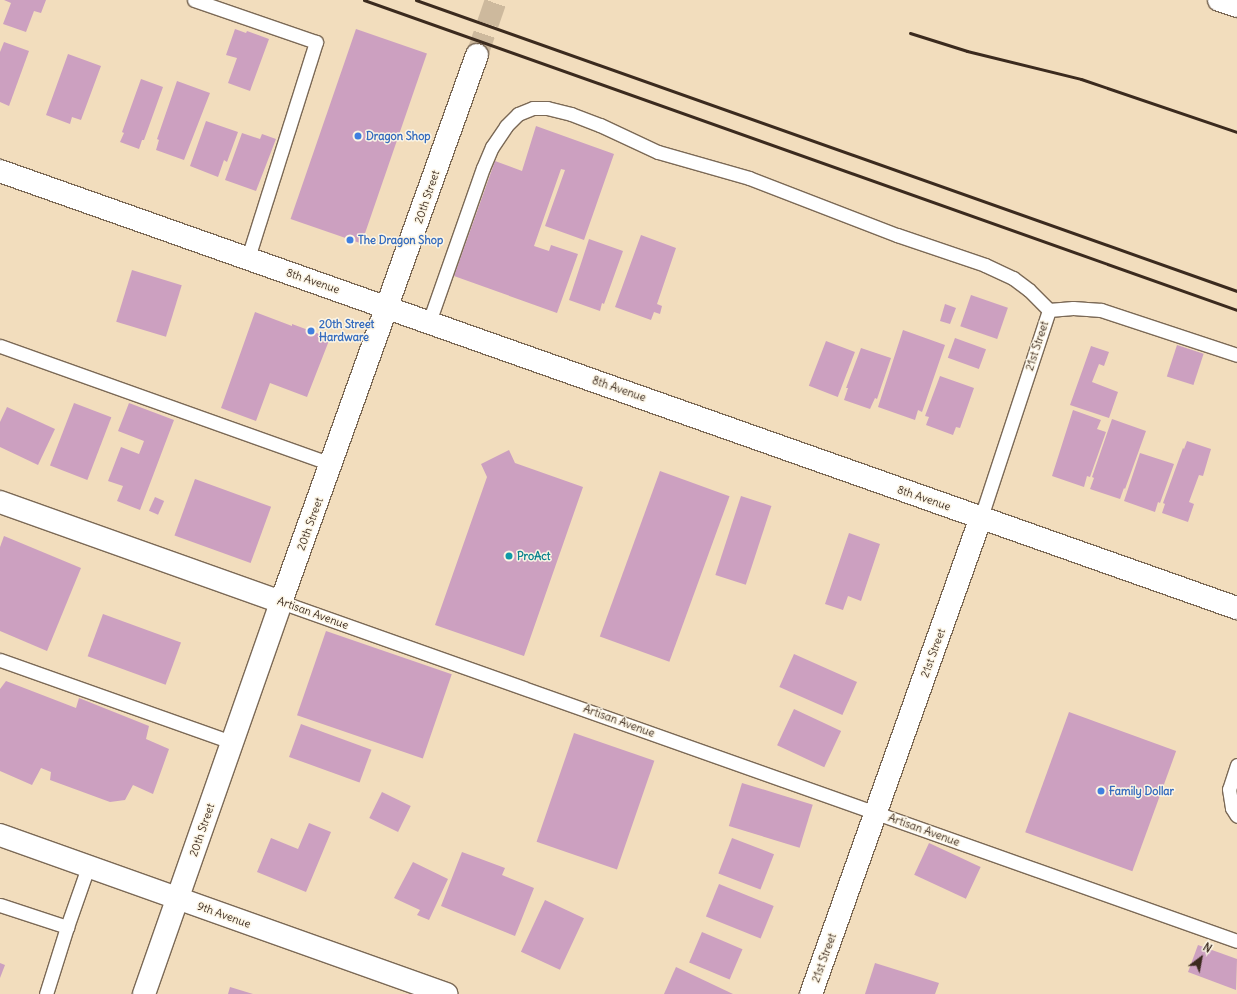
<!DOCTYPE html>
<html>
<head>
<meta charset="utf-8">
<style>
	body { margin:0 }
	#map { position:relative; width:1237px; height:994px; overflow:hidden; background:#f2ddbd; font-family:Delius,sans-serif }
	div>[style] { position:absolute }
	.building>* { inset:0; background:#cca0c0; transform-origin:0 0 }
	.secondary-tunnel>* { height:22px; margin-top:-11px; transform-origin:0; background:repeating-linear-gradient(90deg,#cdb99d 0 22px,transparent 0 33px) }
	.roads { filter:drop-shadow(1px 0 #7b6956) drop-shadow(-1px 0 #7b6956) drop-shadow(0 1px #7b6956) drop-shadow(0 -1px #7b6956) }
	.lane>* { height:13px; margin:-6.5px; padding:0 6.5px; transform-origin:6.5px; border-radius:6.5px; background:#fff }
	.street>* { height:22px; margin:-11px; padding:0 11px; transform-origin:11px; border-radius:11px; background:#fff }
	.secondary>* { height:22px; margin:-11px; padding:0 11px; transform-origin:11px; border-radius:11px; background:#fff }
	.rail>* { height:3px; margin:-1.5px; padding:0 1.5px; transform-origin:1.5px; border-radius:1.5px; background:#3b2a1e }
	.dots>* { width:11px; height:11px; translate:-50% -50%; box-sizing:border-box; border:2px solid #fcf5e5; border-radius:50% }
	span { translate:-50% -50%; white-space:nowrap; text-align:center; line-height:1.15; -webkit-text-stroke:3px #fcf5e5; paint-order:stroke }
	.shop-label { font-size:11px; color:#366cbe; font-weight:700 }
	.left { translate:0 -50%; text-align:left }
	.street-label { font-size:11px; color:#3b2a1e }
	.culture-label { font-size:11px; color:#0d838f; font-weight:700 }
	.north { position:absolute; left:1181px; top:938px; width:40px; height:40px; -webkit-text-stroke:3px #fcf5e5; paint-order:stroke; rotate:32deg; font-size:11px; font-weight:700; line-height:16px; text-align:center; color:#3b2a1e }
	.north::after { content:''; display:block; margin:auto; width:14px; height:18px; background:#3b2a1e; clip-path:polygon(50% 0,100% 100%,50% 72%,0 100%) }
</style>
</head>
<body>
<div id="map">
	<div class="building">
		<i style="clip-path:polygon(4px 0,46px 0,41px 13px,34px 11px,26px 32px,3px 24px,11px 3px)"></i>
		<i style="clip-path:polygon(235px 29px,246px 33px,247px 31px,269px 39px,250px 91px,228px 83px,237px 58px,226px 55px)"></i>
		<i style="left:356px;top:29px;width:75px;height:201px;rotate:19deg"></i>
		<i style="clip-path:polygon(4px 42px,29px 51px,9px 106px,0 102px,0 52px)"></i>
		<i style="clip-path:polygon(68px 54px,101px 66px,81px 120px,72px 117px,70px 124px,46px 115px)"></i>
		<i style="clip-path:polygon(141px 79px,163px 87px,144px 140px,142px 140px,139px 149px,120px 142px,124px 133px,122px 132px)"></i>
		<i style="clip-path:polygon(177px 81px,210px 93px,184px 160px,156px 150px,159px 140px,157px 139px)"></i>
		<i style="clip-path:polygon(206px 121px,238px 132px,227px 162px,224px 160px,218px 177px,190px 166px)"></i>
		<i style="clip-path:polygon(536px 126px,614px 154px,584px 240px,545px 226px,565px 170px,561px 169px,534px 246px,549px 251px,551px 245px,578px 254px,557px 313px,454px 276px,495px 161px,522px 171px)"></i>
		<i style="clip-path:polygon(242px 133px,260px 139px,262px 134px,276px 139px,256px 191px,225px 180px)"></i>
		<i style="clip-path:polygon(641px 235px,676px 248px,657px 304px,662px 306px,660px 314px,654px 312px,651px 320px,615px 307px)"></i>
		<i style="clip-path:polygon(589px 239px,623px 251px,604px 304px,602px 303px,600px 311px,569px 300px)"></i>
		<i style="left:132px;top:270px;width:52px;height:54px;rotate:17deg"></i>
		<i style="left:971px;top:295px;width:39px;height:33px;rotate:19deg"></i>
		<i style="clip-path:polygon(945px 304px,956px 308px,950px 324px,940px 321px)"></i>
		<i style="clip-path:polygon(255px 312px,292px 326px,292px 324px,330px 338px,307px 397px,270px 383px,256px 421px,221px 408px)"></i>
		<i style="clip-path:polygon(903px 330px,945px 345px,922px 412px,918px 410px,915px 420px,878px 407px)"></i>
		<i style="left:955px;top:338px;width:33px;height:21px;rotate:20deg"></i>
		<i style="left:826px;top:341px;width:31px;height:48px;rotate:21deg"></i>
		<i style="left:1177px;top:345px;width:28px;height:33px;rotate:18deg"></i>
		<i style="clip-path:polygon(1091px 346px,1109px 352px,1104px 366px,1099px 364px,1092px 382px,1118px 392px,1109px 418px,1070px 405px)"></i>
		<i style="clip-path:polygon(861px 348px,891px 358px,877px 399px,875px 398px,870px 409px,844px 400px,848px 388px,846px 388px)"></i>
		<i style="clip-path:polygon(940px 376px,974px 388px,960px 428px,956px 427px,953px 435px,926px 425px,929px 417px,925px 416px)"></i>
		<i style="left:74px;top:403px;width:40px;height:67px;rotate:21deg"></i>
		<i style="clip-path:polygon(129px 403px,174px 420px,140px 510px,117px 501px,123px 486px,108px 481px,121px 447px,139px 454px,144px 441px,118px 431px)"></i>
		<i style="clip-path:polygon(7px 407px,55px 429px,38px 465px,0 447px,0 422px)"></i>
		<i style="clip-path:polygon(1073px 410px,1101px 420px,1097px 429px,1106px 432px,1090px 477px,1087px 476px,1084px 487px,1052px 476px)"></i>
		<i style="clip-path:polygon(1112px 419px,1146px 431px,1125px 489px,1124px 488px,1120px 499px,1090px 489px,1094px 478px,1092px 477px)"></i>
		<i style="clip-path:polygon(1187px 441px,1211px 449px,1203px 476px,1199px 475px,1189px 502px,1194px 504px,1188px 522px,1162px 513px,1165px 504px,1163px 503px,1183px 448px,1184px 449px)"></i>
		<i style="clip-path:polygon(509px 450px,515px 463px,583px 487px,524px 656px,435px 625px,487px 477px,481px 464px)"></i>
		<i style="clip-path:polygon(1140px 453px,1174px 464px,1160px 503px,1158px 502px,1155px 512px,1124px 501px)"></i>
		<i style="left:660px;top:471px;width:74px;height:176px;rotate:20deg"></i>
		<i style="left:195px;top:479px;width:81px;height:60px;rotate:20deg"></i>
		<i style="left:741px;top:496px;width:32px;height:83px;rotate:18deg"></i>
		<i style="left:155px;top:497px;width:10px;height:15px;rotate:24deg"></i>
		<i style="clip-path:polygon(849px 533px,880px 544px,861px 601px,848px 596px,843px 610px,825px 604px)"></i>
		<i style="clip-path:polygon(4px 536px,81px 568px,47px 651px,0 631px,0 547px)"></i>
		<i style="left:103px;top:614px;width:83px;height:45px;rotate:20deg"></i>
		<i style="left:326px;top:631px;width:133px;height:89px;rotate:19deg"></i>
		<i style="left:794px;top:654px;width:69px;height:36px;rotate:24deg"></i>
		<i style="clip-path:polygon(6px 681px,76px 708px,79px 698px,149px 726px,146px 739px,169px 749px,153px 794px,133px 785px,125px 800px,110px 802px,50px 780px,51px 772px,41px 768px,32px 785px,0 771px,0 689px)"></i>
		<i style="left:794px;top:709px;width:52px;height:40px;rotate:25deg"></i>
		<i style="left:1069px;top:712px;width:114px;height:128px;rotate:20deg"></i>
		<i style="left:301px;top:724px;width:75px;height:35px;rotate:20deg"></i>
		<i style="left:574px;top:733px;width:85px;height:115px;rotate:19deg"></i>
		<i style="left:742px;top:783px;width:74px;height:45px;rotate:17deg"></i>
		<i style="left:382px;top:792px;width:32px;height:29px;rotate:26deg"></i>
		<i style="clip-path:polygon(309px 823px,331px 832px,306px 892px,257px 872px,271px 838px,298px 849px)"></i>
		<i style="left:732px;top:838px;width:45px;height:38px;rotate:21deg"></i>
		<i style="left:929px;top:843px;width:57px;height:35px;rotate:25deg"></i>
		<i style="clip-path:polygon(462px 852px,505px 868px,502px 875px,534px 888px,515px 936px,441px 906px)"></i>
		<i style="clip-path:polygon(413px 862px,448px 879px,429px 920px,417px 915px,420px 910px,394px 898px)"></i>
		<i style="left:719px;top:884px;width:59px;height:35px;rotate:22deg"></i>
		<i style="left:545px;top:900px;width:43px;height:57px;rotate:25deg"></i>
		<i style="left:702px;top:932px;width:44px;height:33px;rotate:23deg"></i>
		<i style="clip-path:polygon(1198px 945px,1237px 959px,1236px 990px,1188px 972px)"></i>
		<i style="clip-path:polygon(0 963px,5px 965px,0 978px)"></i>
		<i style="clip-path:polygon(875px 963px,939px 983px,935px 994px,865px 994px)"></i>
		<i style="clip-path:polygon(676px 967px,733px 994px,664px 994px)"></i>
		<i style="clip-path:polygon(230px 987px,253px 994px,228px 994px)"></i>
	</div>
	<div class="secondary-tunnel">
		<i style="left:477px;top:55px;width:58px;rotate:-70.9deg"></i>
	</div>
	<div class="roads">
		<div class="lane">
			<i style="left:194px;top:0;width:129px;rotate:19deg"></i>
			<i style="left:316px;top:42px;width:226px;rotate:107.5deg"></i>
			<i style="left:429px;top:322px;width:163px;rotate:-70.7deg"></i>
			<i style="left:483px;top:168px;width:23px;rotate:-67deg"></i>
			<i style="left:492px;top:147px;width:25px;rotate:-56deg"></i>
			<i style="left:506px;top:126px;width:17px;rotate:-45deg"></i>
			<i style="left:518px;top:114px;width:16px;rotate:-22deg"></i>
			<i style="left:533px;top:108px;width:14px"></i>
			<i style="left:547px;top:108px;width:25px;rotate:14deg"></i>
			<i style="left:571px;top:114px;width:31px;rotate:21deg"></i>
			<i style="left:600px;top:125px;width:64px;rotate:25deg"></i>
			<i style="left:658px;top:152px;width:95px;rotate:15.9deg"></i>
			<i style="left:749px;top:178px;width:159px;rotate:21.1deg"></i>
			<i style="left:897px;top:235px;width:93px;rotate:18.8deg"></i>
			<i style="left:985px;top:265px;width:31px;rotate:25deg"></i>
			<i style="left:1013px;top:278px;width:20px;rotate:37deg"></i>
			<i style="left:1029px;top:290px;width:28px;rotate:45deg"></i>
			<i style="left:1049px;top:310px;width:24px;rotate:-5deg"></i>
			<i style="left:1073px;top:308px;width:28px;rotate:4deg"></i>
			<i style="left:1101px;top:310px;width:143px;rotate:18.3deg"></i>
			<i style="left:0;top:346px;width:352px;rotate:19.6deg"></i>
			<i style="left:981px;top:517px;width:218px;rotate:-71.8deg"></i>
			<i style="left:281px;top:602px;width:1014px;rotate:19.52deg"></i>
			<i style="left:0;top:660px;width:246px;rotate:19.5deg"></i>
			<i style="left:1237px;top:765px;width:25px;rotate:108deg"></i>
			<i style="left:1229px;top:789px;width:19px;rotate:81deg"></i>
			<i style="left:1232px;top:808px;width:9px;rotate:58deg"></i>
			<i style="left:0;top:905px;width:71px;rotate:18.2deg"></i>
			<i style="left:46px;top:994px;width:70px;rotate:-72.6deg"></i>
			<i style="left:67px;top:927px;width:64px;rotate:-70.7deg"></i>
		</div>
		<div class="street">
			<i style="left:1219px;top:0;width:19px;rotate:18deg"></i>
			<i style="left:0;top:502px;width:298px;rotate:19.6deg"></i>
			<i style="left:0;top:835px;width:474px;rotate:19.6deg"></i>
			<i style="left:811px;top:994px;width:506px;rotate:-70.38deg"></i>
		</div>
		<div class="secondary">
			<i style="left:0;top:171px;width:1312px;rotate:19.46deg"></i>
			<i style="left:144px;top:994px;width:415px;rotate:-70.7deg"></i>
			<i style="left:281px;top:602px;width:581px;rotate:-70.29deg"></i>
		</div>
	</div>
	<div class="rail">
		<i style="left:364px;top:0;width:926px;rotate:19.55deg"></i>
		<i style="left:416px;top:0;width:871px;rotate:19.52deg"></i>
		<i style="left:910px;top:33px;width:60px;rotate:17.5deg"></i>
		<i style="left:967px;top:51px;width:117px;rotate:13.8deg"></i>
		<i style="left:1081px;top:79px;width:165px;rotate:18.8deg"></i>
	</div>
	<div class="dots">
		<i style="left:358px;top:136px;background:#3f7fe0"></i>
		<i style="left:350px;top:240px;background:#3f7fe0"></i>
		<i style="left:311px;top:331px;background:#3f7fe0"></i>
		<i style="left:509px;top:556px;background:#0f9aa8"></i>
		<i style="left:1101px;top:791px;background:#3f7fe0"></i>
	</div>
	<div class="shop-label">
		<span class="left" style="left:366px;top:136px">Dragon Shop</span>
		<span class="left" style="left:358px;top:240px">The Dragon Shop</span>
		<span class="left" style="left:319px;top:331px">20th Street<br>Hardware</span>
		<span class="left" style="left:1109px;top:791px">Family Dollar</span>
	</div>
	<div class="street-label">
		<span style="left:427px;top:197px;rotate:-71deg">20th Street</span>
		<span style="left:313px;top:281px;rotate:19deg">8th Avenue</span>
		<span style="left:1037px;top:346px;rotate:-72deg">21st Street</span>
		<span style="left:619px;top:389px;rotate:19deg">8th Avenue</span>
		<span style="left:924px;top:498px;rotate:19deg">8th Avenue</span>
		<span style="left:310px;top:524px;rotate:-70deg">20th Street</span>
		<span style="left:313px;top:613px;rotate:20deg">Artisan Avenue</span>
		<span style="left:933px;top:653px;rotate:-70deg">21st Street</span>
		<span style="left:619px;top:721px;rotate:20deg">Artisan Avenue</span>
		<span style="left:202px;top:830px;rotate:-71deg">20th Street</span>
		<span style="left:924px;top:830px;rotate:20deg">Artisan Avenue</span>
		<span style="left:224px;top:915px;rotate:20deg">9th Avenue</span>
		<span style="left:824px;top:958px;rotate:-70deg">21st Street</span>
	</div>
	<div class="culture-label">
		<span class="left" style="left:517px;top:556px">ProAct</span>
	</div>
	<div class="north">N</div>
</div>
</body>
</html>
